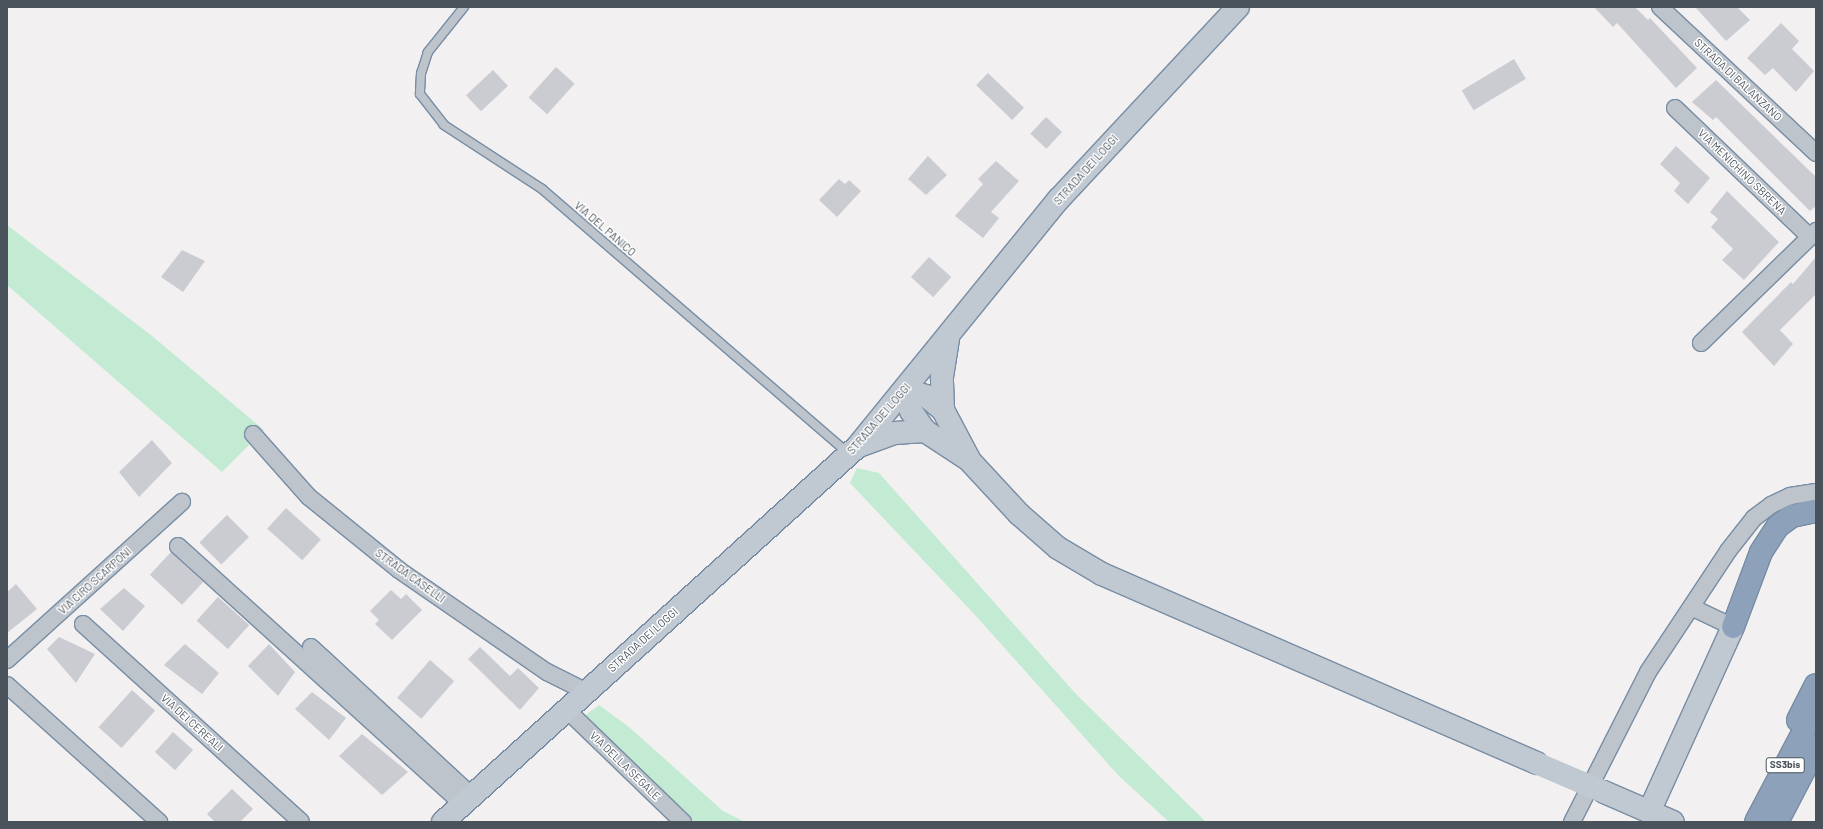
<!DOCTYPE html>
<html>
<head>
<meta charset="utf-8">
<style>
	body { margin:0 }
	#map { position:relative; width:1823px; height:829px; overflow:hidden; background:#f2f0f0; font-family:Barlow,sans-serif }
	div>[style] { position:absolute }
	.green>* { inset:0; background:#c3ebd3 }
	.building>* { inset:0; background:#cbccd2; transform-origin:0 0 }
	.roads { filter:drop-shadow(1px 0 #788da5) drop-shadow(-1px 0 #788da5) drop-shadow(0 1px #788da5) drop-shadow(0 -1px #788da5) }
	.lane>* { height:8px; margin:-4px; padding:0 4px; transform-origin:4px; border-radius:4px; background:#bdc4cb }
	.street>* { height:16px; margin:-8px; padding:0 8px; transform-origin:8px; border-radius:8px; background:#bdc4cb }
	.secondary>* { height:22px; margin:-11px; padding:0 11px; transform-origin:11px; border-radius:11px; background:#c0c8d2 }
	.highway>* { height:22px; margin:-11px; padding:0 11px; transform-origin:11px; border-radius:11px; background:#8da2ba }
	.secondary-bridge>* { height:22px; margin:-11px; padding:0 11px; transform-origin:11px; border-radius:11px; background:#c0c8d2 }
	span { translate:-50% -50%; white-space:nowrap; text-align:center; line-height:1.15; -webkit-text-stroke:3px #fff; paint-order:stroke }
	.shield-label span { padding:1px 3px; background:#fff; border:1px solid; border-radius:3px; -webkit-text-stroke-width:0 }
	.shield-label { font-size:10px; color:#4a535c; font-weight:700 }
	.street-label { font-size:11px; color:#4a535c }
	.frame { position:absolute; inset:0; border:8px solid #4a535c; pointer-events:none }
</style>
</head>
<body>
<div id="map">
	<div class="green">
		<i style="clip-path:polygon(7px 225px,152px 336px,264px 430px,222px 472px,7px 285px)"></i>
		<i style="clip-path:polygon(857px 468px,879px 473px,1076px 694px,1206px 822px,1169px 822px,1118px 775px,976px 616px,850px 483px)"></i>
		<i style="clip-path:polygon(599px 705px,629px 727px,723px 811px,745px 822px,695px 822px,618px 757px,583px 717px)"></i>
	</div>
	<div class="building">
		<i style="clip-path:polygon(1594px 7px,1635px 7px,1648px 20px,1650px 18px,1697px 68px,1676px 88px,1617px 23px,1613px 27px)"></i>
		<i style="clip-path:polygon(1695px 7px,1737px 7px,1750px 20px,1726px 41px)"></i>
		<i style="clip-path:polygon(1781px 23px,1799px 41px,1792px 49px,1814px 71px,1796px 92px,1773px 68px,1765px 75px,1747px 58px)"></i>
		<i style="left:1514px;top:59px;width:23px;height:61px;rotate:59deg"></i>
		<i style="left:556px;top:67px;width:25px;height:41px;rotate:42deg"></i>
		<i style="left:493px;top:70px;width:22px;height:37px;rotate:47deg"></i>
		<i style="left:988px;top:73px;width:50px;height:17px;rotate:44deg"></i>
		<i style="clip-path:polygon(1716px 80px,1816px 177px,1816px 206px,1810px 211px,1716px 117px,1713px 120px,1692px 102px)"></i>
		<i style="left:1046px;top:117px;width:22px;height:23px;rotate:43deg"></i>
		<i style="clip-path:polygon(1676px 146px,1710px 178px,1688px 204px,1674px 191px,1680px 183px,1660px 164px)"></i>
		<i style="clip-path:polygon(928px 156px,947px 175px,926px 195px,908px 179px)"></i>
		<i style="clip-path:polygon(996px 161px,1019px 181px,991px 212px,999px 218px,983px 238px,955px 216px,983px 184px,978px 179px)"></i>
		<i style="clip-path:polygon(839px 179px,845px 184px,849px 180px,861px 191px,837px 217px,819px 200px)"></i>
		<i style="clip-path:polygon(1727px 191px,1779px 242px,1744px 280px,1722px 260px,1733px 249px,1711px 227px,1718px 219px,1710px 212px)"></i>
		<i style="clip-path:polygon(182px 250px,205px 261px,183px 292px,161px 277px)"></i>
		<i style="left:929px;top:257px;width:30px;height:27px;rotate:42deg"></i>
		<i style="clip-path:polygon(1816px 257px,1816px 294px,1780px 330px,1793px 344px,1774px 366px,1742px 332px,1791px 282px,1793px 284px)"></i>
		<i style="clip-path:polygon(152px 440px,172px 463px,139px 497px,119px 472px)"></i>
		<i style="left:286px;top:508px;width:47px;height:28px;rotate:42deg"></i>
		<i style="left:227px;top:515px;width:31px;height:39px;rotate:45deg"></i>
		<i style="left:171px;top:552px;width:44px;height:31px;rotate:43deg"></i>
		<i style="clip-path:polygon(16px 584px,37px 609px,7px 633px,7px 592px)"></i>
		<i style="clip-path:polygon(124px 588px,145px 606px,123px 631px,100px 609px)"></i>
		<i style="clip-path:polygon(391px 590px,401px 599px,406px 594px,422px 610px,392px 640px,375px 624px,379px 620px,370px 611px)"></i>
		<i style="left:218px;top:597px;width:42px;height:32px;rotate:42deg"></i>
		<i style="clip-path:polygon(59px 637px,95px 654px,76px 683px,47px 649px)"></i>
		<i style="clip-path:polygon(185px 644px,219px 673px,202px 694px,164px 665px)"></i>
		<i style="clip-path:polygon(269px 644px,295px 672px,278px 696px,248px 666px)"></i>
		<i style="clip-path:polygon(480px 647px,510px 676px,518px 668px,539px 688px,520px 710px,468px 659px)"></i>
		<i style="left:430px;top:660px;width:32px;height:50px;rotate:41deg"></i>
		<i style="left:132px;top:690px;width:31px;height:50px;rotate:42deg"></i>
		<i style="clip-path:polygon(312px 692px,346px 718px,329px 740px,295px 709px)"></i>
		<i style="left:173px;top:732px;width:27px;height:27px;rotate:42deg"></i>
		<i style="clip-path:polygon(362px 734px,408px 772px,382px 795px,339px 756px)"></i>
		<i style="clip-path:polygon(232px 789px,253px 809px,240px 822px,215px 822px,207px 814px)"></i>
	</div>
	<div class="roads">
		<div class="lane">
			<i style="left:464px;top:7px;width:58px;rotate:128.7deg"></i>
			<i style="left:428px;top:52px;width:22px;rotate:108deg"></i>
			<i style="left:421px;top:73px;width:21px;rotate:93deg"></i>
			<i style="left:420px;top:94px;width:39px;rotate:52deg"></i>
			<i style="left:444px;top:125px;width:117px;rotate:33.1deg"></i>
			<i style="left:542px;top:189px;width:404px;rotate:40.8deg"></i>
		</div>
		<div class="street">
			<i style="left:1660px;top:7px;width:214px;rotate:43.1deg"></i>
			<i style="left:1675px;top:108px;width:187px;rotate:43.7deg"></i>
			<i style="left:1701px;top:343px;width:161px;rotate:-44.2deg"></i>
			<i style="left:253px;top:434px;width:84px;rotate:48.4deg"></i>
			<i style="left:309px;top:497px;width:116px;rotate:39deg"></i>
			<i style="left:399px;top:570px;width:180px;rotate:34.6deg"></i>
			<i style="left:547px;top:672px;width:45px;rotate:26.6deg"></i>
			<i style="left:178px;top:546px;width:384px;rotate:42.2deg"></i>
			<i style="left:1693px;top:608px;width:44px;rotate:25.4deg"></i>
			<i style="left:83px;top:624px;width:294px;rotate:42.2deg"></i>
			<i style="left:311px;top:647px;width:219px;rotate:42.8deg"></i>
			<i style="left:7px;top:660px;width:236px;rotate:-42.1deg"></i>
			<i style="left:7px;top:685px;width:205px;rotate:42deg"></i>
			<i style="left:567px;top:710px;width:161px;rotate:44deg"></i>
			<i style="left:1572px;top:822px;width:168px;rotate:-63.1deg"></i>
			<i style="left:1648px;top:672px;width:145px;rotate:-56.5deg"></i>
			<i style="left:1728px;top:551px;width:42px;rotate:-51.8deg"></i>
			<i style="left:1754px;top:518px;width:21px;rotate:-37deg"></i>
			<i style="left:1771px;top:505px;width:21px;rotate:-25deg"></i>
			<i style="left:1790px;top:496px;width:26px;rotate:-9deg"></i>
		</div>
		<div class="secondary">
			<i style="left:943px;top:410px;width:33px;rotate:-92deg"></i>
			<i style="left:942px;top:377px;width:39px;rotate:-81deg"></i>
			<i style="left:925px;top:431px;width:24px;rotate:-125deg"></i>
			<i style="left:911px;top:411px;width:22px;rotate:-103deg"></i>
			<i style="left:906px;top:390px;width:21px;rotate:17deg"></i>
			<i style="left:926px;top:396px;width:22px;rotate:39deg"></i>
			<i style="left:943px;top:410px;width:55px;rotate:62deg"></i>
			<i style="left:859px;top:446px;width:38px;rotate:-20deg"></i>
			<i style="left:895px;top:433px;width:30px;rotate:-4deg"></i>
			<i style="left:925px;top:431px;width:53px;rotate:33.4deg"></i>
			<i style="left:969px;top:460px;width:74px;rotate:47.2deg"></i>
			<i style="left:1019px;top:514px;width:52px;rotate:41.1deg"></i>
			<i style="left:1058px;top:548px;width:51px;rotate:30.6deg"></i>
			<i style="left:1102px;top:574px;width:473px;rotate:23.5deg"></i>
			<i style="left:1604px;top:792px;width:75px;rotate:23.5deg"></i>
			<i style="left:1649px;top:812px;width:203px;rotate:-65.6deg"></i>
			<i style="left:443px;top:822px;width:560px;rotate:-42.18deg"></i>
			<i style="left:858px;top:446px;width:318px;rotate:-50.9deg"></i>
			<i style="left:1059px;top:199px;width:262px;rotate:-47deg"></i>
		</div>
		<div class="highway">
			<i style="left:1733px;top:627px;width:80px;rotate:-69.5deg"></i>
			<i style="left:1761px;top:552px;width:31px;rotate:-57deg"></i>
			<i style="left:1778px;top:526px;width:17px;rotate:-36deg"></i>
			<i style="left:1792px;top:516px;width:25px;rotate:-12deg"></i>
			<i style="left:1798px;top:720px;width:39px;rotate:-63deg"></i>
			<i style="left:1756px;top:822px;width:129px;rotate:-62.2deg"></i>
			<i style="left:1777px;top:822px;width:85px;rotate:-62.5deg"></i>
		</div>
	</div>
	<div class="secondary-bridge">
		<i style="left:1536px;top:763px;width:74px;rotate:23.1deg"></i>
	</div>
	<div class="shield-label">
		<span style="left:1785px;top:765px">SS3bis</span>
	</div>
	<div class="street-label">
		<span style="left:1738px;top:80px;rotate:43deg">STRADA DI BALANZANO</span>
		<span style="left:1086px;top:170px;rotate:-48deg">STRADA DEI LOGGI</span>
		<span style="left:1742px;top:172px;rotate:44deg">VIA MENICHINO SBRENA</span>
		<span style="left:605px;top:229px;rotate:41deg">VIA DEL PANICO</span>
		<span style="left:879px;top:419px;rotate:-49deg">STRADA DEI LOGGI</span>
		<span style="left:410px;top:576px;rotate:36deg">STRADA CASELLI</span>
		<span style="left:95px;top:581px;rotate:-42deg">VIA CIRO SCARPONI</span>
		<span style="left:643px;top:640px;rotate:-42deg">STRADA DEI LOGGI</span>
		<span style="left:192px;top:723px;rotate:42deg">VIA DEI CEREALI</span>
		<span style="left:625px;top:766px;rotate:44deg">VIA DELLA SEGALE</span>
	</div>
	<div class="frame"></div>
</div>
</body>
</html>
